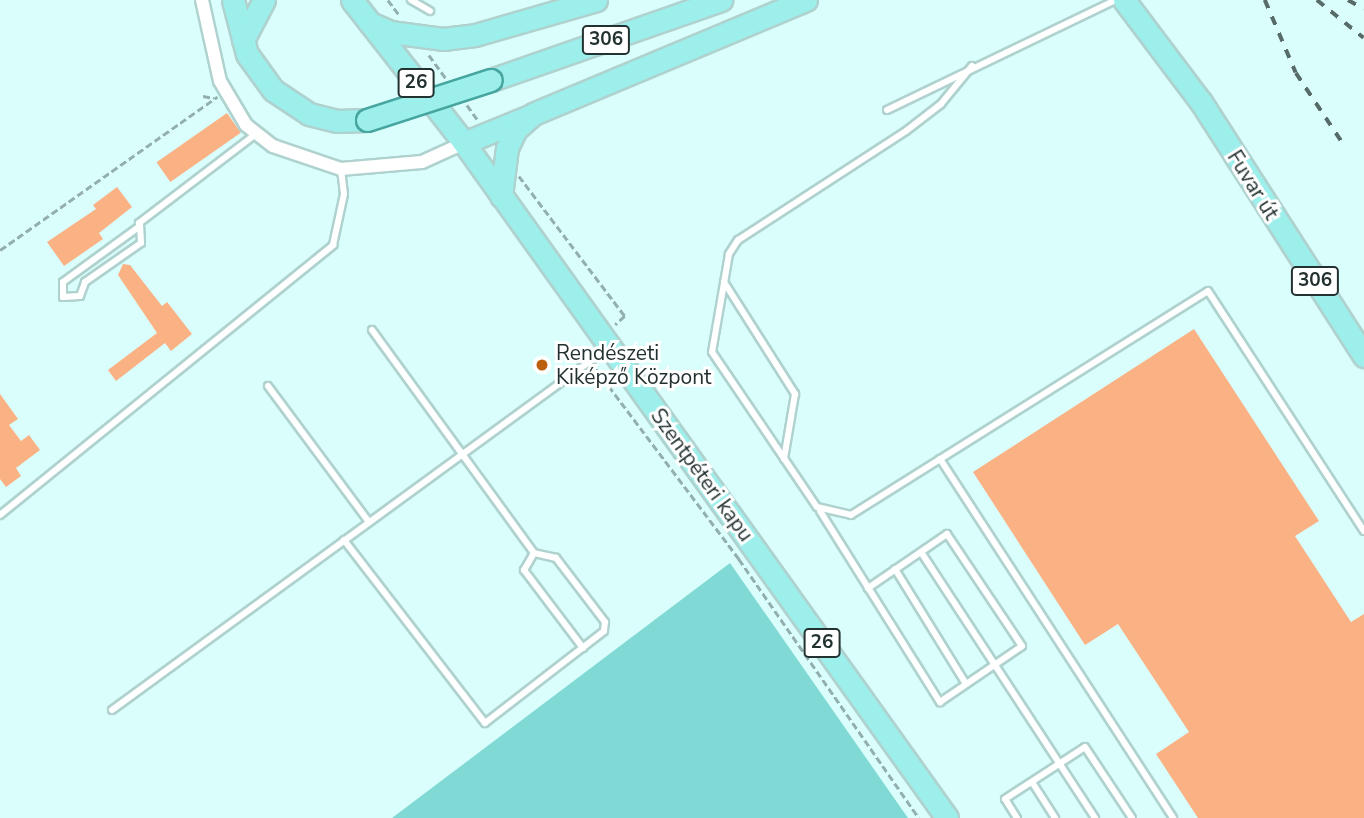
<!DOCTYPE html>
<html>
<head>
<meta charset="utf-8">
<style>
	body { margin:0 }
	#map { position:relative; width:1364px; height:818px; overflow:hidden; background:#dafefb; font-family:"Nunito Sans",sans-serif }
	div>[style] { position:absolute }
	.green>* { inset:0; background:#80d9d4 }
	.building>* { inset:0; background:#fab285; transform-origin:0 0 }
	.path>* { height:2.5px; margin-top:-1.25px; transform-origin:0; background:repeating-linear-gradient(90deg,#93afad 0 7px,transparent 0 10.5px) }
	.roads { filter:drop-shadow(2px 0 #afd2cf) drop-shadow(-2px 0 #afd2cf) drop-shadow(0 2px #afd2cf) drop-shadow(0 -2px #afd2cf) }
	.lane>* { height:6px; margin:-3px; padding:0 3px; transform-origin:3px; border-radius:3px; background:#fff }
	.street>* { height:12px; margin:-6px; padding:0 6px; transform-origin:6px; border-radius:6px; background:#fff }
	.primary>* { height:21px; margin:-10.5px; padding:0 10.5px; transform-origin:10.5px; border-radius:10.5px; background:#9cefeb }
	.rail>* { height:3.5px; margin-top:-1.75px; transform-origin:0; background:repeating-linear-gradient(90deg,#576b69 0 9px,transparent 0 18px) }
	.bridges { filter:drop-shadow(2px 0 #47a5a0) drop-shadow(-2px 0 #47a5a0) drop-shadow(0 2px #47a5a0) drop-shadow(0 -2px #47a5a0) }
	.primary-bridge>* { height:21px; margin:-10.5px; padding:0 10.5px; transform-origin:10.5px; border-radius:10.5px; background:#9cefeb }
	.dots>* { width:19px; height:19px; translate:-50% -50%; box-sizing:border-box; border:4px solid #fff; border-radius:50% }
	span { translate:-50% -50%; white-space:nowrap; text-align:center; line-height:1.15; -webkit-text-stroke:6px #fff; paint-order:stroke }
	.shield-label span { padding:2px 5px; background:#fff; border:2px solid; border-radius:5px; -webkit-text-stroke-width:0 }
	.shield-label { font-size:19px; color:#233130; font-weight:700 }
	.street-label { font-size:21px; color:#233130 }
	.poi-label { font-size:21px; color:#233130 }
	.left { translate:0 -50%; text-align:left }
</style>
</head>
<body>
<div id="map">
	<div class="green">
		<i style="clip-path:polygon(730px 563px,908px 818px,392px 818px)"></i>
	</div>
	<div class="building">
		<i style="left:227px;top:113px;width:24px;height:86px;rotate:55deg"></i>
		<i style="clip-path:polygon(117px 187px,132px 207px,99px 233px,103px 239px,64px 266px,47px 242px,96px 209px,93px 205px)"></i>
		<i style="clip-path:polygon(123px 264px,130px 265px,162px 306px,167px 302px,192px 334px,171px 351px,165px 343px,116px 381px,108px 370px,157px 333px,118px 275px)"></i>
		<i style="clip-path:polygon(1194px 329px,1319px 521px,1295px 536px,1351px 622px,1364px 614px,1364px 818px,1198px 818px,1156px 754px,1189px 732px,1118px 624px,1085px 645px,973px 472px)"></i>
		<i style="clip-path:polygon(0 394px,18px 419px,9px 425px,21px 441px,29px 435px,40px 450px,16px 468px,21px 476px,6px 487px,0 479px)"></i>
	</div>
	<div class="path">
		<i style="left:388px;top:0;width:20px;rotate:53deg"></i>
		<i style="left:429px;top:55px;width:29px;rotate:54deg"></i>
		<i style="left:203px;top:96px;width:11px;rotate:10deg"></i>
		<i style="left:467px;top:105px;width:19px;rotate:54deg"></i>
		<i style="left:519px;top:176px;width:176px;rotate:52.9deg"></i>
		<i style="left:625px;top:316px;width:13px;rotate:138deg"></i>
		<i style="left:0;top:250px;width:266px;rotate:-35.2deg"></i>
		<i style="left:596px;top:369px;width:238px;rotate:53deg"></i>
		<i style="left:739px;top:559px;width:315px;rotate:55.2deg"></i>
	</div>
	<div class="roads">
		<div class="lane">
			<i style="left:411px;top:0;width:22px;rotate:30deg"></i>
			<i style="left:972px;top:66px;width:49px;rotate:129.2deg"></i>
			<i style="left:941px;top:104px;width:44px;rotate:142.4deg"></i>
			<i style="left:906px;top:131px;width:200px;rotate:147deg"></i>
			<i style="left:738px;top:240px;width:17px;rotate:123deg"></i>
			<i style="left:729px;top:254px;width:99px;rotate:99.8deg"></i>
			<i style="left:712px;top:352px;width:187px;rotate:55.9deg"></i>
			<i style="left:817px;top:507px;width:35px;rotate:13deg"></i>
			<i style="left:851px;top:515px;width:421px;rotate:-32.1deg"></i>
			<i style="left:1208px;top:291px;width:286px;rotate:57deg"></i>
			<i style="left:887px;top:110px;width:254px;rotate:-25.7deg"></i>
			<i style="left:140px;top:226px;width:95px;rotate:144deg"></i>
			<i style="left:63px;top:282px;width:15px;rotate:90deg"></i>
			<i style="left:63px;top:297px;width:17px;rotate:-3deg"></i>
			<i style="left:80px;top:296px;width:15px;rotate:-70deg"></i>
			<i style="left:85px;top:282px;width:68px;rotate:-34.9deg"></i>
			<i style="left:141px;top:243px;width:17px;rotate:-93deg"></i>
			<i style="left:140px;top:226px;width:3px;rotate:-108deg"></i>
			<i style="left:139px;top:223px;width:147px;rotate:-37.3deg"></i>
			<i style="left:724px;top:282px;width:133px;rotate:57.6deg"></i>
			<i style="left:795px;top:394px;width:66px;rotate:99.6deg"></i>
			<i style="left:372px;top:330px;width:276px;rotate:54deg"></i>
			<i style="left:268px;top:386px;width:169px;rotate:53.4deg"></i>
			<i style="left:940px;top:459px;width:428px;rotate:57deg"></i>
			<i style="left:820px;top:511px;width:226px;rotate:57.9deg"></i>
			<i style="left:940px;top:702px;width:99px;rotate:-34.3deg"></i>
			<i style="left:1022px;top:646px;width:135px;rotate:-123.8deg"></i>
			<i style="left:947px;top:534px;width:96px;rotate:145.6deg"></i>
			<i style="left:0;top:515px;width:429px;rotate:-39deg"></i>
			<i style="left:333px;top:245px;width:52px;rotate:-77.8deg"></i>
			<i style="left:344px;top:194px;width:25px;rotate:-97deg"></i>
			<i style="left:344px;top:540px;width:231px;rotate:52.4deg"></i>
			<i style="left:485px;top:723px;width:150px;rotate:-37.7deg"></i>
			<i style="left:604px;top:631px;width:9px;rotate:-84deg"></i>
			<i style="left:605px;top:622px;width:81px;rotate:-127.4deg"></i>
			<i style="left:556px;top:558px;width:23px;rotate:-167deg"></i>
			<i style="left:534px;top:553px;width:20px;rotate:120deg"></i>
			<i style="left:524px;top:570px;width:98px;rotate:52.9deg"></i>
			<i style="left:921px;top:552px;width:318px;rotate:56.8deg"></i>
			<i style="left:895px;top:569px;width:135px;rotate:58.3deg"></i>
			<i style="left:112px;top:710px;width:614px;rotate:-36.12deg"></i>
			<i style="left:1032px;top:782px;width:43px;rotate:57.4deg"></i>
			<i style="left:1017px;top:818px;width:22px;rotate:-122deg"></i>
			<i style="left:1005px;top:799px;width:95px;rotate:-33deg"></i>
			<i style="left:1085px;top:747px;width:85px;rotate:56.5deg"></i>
		</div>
		<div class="street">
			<i style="left:202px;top:0;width:83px;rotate:77.5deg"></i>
			<i style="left:220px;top:81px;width:51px;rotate:59.4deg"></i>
			<i style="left:246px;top:125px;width:34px;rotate:38deg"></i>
			<i style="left:273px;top:146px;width:72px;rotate:18.7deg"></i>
			<i style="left:341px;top:169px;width:81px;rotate:-4.9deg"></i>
			<i style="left:422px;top:162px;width:46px;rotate:-24.3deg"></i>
		</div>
		<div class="primary">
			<i style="left:233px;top:0;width:56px;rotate:75.5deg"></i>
			<i style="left:247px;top:54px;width:44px;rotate:54.2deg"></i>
			<i style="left:273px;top:90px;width:43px;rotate:33.7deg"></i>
			<i style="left:309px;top:114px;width:29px;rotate:14deg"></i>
			<i style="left:337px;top:121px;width:30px;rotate:-2deg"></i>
			<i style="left:352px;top:0;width:182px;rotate:51.9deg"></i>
			<i style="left:464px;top:143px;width:830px;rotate:54.41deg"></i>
			<i style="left:1124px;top:0;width:128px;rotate:53deg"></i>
			<i style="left:1201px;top:102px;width:302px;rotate:57.3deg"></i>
			<i style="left:370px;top:23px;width:22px;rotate:24deg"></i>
			<i style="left:390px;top:32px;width:53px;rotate:7.5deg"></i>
			<i style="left:443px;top:39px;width:32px;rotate:-7deg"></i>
			<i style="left:475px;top:35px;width:126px;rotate:-16.1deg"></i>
			<i style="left:243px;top:40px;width:45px;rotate:-62.3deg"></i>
			<i style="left:491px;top:80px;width:244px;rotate:-19.2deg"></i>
			<i style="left:464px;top:143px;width:68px;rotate:-22.4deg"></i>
			<i style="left:501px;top:196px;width:48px;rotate:-82.9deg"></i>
			<i style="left:507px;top:148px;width:21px;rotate:-65deg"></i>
			<i style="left:516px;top:129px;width:23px;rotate:-41deg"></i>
			<i style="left:533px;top:114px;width:296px;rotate:-22.7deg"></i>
		</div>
	</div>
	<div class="rail">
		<i style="left:1265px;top:0;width:79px;rotate:67deg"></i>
		<i style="left:1296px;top:73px;width:87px;rotate:56.3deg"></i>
		<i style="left:1317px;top:0;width:60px;rotate:39deg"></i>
		<i style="left:1348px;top:0;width:18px;rotate:29deg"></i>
	</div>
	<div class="bridges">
		<div class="primary-bridge">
			<i style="left:367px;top:120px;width:130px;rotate:-17.9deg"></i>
		</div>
	</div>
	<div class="dots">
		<i style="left:542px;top:365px;background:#bc5f0d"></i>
	</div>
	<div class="shield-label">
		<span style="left:606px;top:40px">306</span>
		<span style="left:416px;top:83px">26</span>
		<span style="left:1315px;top:281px">306</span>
		<span style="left:822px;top:643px">26</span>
	</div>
	<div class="street-label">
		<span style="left:1253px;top:185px;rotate:58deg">Fuvar út</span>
		<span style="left:702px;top:475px;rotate:54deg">Szentpéteri kapu</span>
	</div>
	<div class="poi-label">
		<span class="left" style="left:556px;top:365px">Rendészeti<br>Kiképző Központ</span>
	</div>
</div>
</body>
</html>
